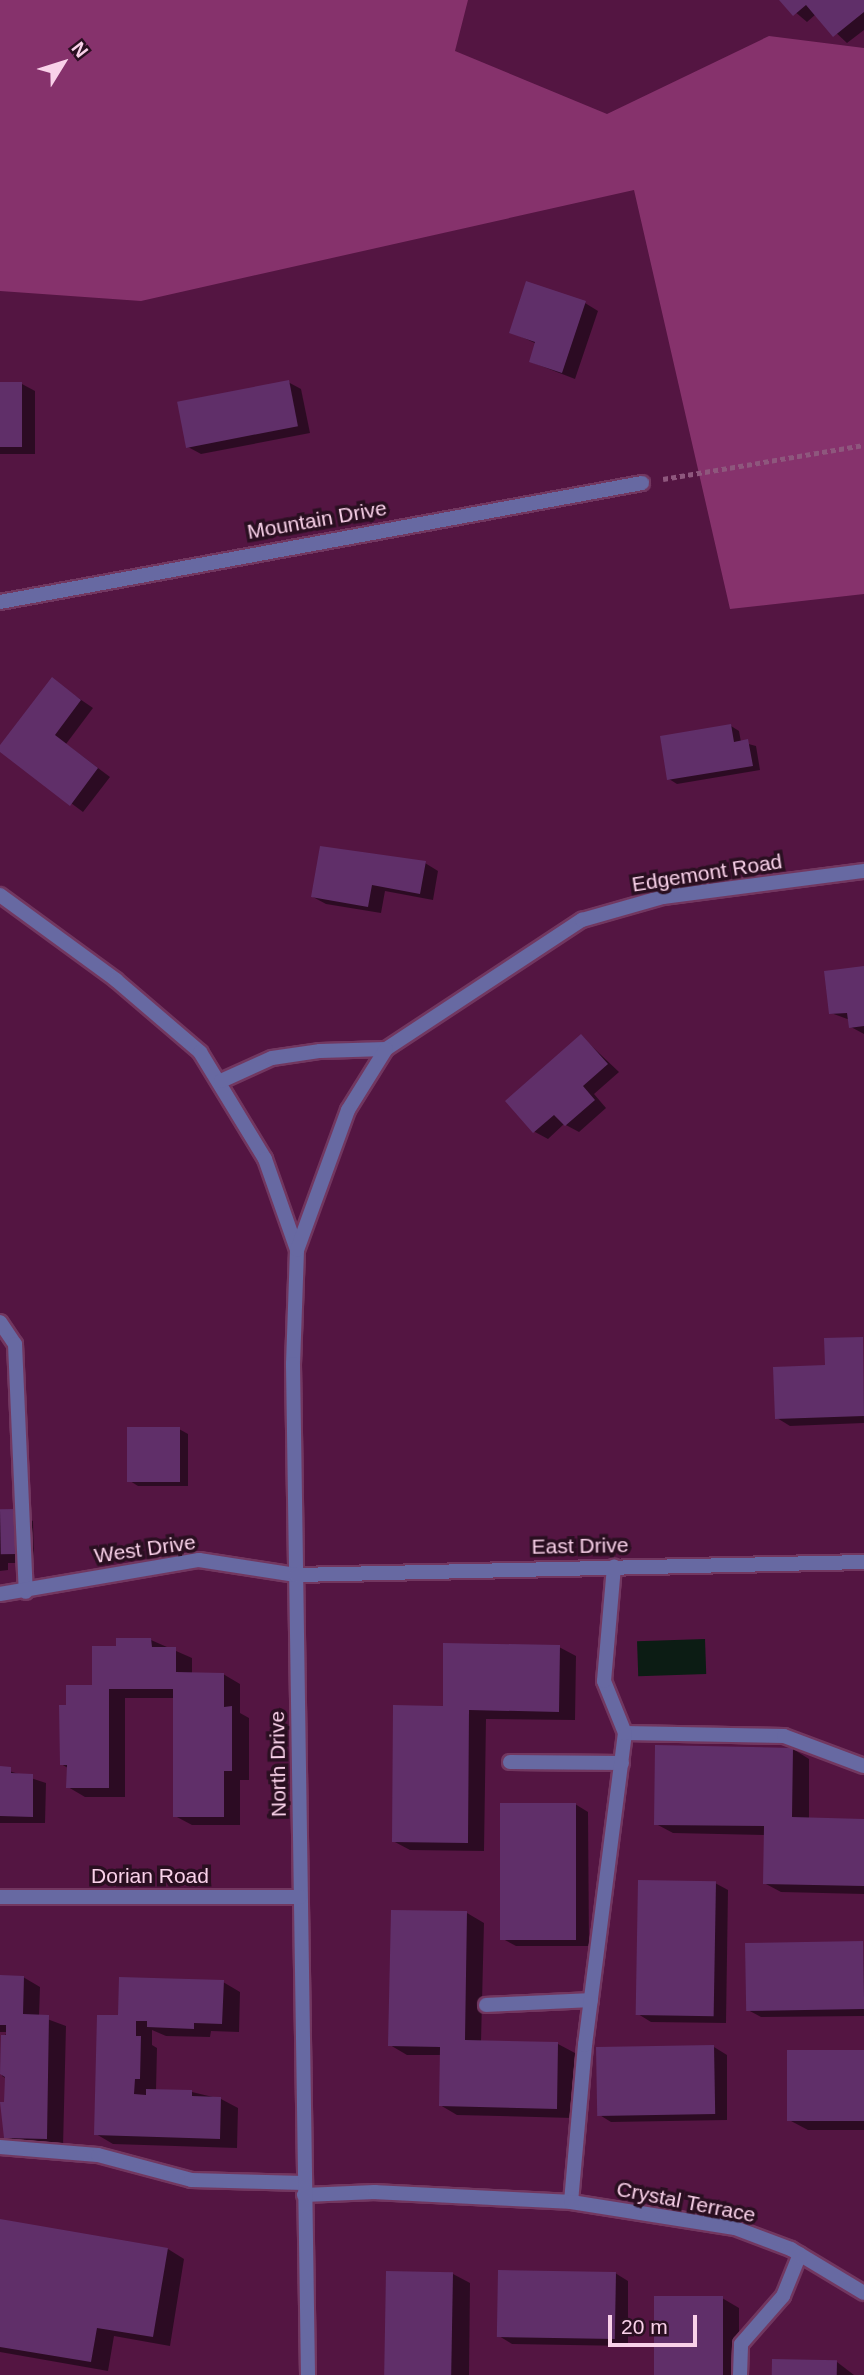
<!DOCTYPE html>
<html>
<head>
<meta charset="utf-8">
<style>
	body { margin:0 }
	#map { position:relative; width:864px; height:2375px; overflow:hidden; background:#541542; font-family:Helvetica,sans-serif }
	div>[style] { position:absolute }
	.green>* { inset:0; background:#86326c }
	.water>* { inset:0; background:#0c1c14; transform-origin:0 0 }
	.shadow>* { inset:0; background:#0007 }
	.building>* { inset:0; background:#602f69; transform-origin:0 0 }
	.path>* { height:4.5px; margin-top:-2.25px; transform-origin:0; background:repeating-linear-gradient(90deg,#8e577d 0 5px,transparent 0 8.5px) }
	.roads { filter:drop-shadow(2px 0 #723760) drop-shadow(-2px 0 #723760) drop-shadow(0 2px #723760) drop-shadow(0 -2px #723760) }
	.service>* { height:14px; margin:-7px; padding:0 7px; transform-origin:7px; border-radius:7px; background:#6769a2 }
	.minor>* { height:14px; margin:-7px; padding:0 7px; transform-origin:7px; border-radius:7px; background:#6769a2 }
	span { translate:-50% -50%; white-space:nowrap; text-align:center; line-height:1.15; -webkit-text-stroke:7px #2a0f21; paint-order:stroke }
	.street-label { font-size:21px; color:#f9d1e9 }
	.north { position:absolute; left:28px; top:28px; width:70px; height:70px; -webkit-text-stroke:5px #2a0f21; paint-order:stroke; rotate:52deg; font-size:19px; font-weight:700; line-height:28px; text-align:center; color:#f9d1e9 }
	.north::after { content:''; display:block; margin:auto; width:24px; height:32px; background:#f9d1e9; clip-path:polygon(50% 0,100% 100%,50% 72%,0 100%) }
	.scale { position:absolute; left:608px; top:2315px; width:89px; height:32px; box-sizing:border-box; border:4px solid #f9d1e9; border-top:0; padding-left:9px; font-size:21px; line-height:24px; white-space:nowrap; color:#f9d1e9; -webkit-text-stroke:5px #2a0f21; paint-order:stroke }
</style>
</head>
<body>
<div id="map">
	<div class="green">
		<i style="clip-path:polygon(0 0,468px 0,455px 51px,607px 114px,769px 36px,864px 48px,864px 594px,730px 609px,634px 190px,141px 301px,0 291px)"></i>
	</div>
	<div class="water">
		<i style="left:705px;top:1639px;width:35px;height:68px;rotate:88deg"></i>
	</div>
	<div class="shadow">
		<i style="clip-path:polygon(781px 0,864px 0,864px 30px,847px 43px,816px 14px,807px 22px)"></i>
		<i style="clip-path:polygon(585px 303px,598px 311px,575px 379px,531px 362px,537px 344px,511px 332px)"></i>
		<i style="clip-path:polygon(288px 382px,301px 389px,310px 433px,201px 454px,188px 447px)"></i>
		<i style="clip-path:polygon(0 384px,22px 384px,35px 391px,35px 454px,0 454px)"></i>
		<i style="clip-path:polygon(52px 680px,93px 708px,66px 744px,110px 777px,83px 812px,0 750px)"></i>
		<i style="clip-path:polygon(731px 726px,739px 731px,741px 742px,756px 746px,760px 770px,677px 784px,669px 779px)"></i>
		<i style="clip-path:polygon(425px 863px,438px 871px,433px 900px,385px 891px,381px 913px,326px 904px,313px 897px)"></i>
		<i style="clip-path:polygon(864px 968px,864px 1034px,851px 1027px,850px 1020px,831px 1013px)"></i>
		<i style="clip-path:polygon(581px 1036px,619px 1072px,594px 1094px,606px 1108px,579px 1132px,564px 1124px,548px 1139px,535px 1132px,508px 1101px)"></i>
		<i style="clip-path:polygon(862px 1338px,864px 1423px,790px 1426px,777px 1418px)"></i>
		<i style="clip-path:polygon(179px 1429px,188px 1434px,188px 1486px,138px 1486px,130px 1481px)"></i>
		<i style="clip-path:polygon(0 1511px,16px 1511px,33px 1521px,34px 1563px,8px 1563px,8px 1570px,0 1571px)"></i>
		<i style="clip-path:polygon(151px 1640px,192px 1658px,192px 1674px,223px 1674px,240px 1684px,240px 1713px,249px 1718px,249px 1780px,240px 1780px,240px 1825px,192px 1825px,175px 1816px,175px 1698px,125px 1698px,125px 1797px,85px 1797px,68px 1787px,68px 1768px,61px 1764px,68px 1707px,94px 1686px,118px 1648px)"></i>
		<i style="clip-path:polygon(559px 1647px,576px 1656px,575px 1720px,486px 1719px,484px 1851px,410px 1850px,393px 1841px,444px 1707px)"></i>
		<i style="clip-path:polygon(793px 1749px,809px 1759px,809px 1820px,864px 1821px,864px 1894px,781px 1892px,764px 1883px,765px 1835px,673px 1833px,656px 1824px)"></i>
		<i style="clip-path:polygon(0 1768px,46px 1783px,45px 1823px,0 1823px)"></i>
		<i style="clip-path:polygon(575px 1804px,588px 1812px,589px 1946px,516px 1946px,503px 1939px)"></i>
		<i style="clip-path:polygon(715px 1883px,728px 1890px,726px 2023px,651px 2022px,638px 2014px)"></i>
		<i style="clip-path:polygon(467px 1913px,484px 1923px,481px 2042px,558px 2044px,575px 2053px,573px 2118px,457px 2115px,440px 2105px,441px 2055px,407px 2055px,390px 2045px)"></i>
		<i style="clip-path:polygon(863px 1942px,864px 2016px,761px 2017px,748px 2010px)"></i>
		<i style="clip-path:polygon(0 1977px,23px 1977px,40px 1987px,39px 2016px,66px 2026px,63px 2148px,22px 2147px,5px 2137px,7px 2079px,2px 2076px,3px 2037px,8px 2032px,0 2032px)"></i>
		<i style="clip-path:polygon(223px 1982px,240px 1992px,239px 2032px,211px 2031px,210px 2037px,166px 2036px,152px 2030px,152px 2045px,157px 2048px,156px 2091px,192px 2092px,221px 2099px,238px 2108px,237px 2148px,113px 2144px,96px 2134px,119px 2017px)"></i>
		<i style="clip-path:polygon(714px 2047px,727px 2055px,727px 2120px,611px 2122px,598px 2114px)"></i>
		<i style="clip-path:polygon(864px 2052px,864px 2130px,808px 2130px,791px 2121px)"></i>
		<i style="clip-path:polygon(0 2221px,168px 2249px,184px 2259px,170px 2346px,114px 2336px,108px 2371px,0 2352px)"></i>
		<i style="clip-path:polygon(615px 2273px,628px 2281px,628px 2346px,512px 2344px,499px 2336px)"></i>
		<i style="clip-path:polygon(453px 2274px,470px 2283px,469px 2375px,387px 2375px)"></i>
		<i style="clip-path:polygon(722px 2298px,739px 2308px,739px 2375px,656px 2375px)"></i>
		<i style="clip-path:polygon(837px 2362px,854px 2375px,773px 2375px)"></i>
	</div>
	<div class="building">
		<i style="clip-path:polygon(779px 0,864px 0,864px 12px,833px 37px,806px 5px,793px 16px)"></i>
		<i style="clip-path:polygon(526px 281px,586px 301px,562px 373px,529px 362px,535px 342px,509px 333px)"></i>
		<i style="left:289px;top:380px;width:47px;height:114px;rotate:79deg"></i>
		<i style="left:0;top:382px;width:22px;height:65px"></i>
		<i style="clip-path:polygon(52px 677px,81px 700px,55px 735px,98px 768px,70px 806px,0 752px,0 745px)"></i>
		<i style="clip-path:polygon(731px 724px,734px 742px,748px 739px,753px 766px,667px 780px,660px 736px)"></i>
		<i style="clip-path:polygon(320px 846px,426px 861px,420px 894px,372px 885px,368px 907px,311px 897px)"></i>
		<i style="clip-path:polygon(864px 966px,864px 1026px,849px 1028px,847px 1013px,829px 1014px,824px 971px)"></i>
		<i style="clip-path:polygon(581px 1034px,608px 1064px,583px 1086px,595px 1100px,565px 1126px,554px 1115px,533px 1133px,505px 1101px)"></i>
		<i style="clip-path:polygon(863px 1337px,864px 1416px,775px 1419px,773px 1367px,825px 1365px,824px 1338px)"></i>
		<i style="left:180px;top:1427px;width:55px;height:53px;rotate:90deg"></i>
		<i style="left:17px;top:1509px;width:45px;height:17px;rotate:89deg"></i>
		<i style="clip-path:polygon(116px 1638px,151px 1638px,152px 1647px,176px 1647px,176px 1672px,224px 1673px,224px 1707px,232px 1706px,232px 1771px,224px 1771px,224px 1817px,173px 1817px,173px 1689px,109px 1689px,109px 1788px,66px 1788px,67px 1765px,60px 1765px,59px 1705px,66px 1705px,66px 1685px,92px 1685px,92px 1646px,116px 1646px)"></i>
		<i style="clip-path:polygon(443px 1643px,560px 1645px,559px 1712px,469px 1710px,468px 1843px,392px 1842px,393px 1705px,443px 1706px)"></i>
		<i style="clip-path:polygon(655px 1745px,793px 1748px,792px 1817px,864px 1819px,864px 1886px,763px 1884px,764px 1826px,654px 1825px)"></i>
		<i style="clip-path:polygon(0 1766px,11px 1767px,11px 1773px,33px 1774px,33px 1817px,0 1816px)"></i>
		<i style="left:500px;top:1803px;width:76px;height:137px"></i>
		<i style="left:638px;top:1880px;width:78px;height:135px;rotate:1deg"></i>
		<i style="clip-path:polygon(391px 1910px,467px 1911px,465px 2040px,558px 2042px,557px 2109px,439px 2106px,440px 2047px,388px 2046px)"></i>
		<i style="left:863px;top:1941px;width:68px;height:118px;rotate:89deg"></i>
		<i style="clip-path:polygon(0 1975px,24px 1976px,23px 2014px,49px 2015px,47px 2139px,4px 2138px,0 2102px,4px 2102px,5px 2077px,0 2074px,1px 2035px,6px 2035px,6px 2025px,0 2025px)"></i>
		<i style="clip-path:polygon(119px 1977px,224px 1980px,222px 2024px,194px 2023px,194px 2029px,147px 2027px,147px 2021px,136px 2021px,136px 2036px,141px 2036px,140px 2079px,135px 2079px,134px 2094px,146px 2095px,146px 2089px,192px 2090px,192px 2096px,221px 2097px,220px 2139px,94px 2135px,97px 2015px,118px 2015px)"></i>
		<i style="left:714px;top:2045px;width:69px;height:118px;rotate:89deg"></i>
		<i style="left:864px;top:2050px;width:71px;height:77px;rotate:90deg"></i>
		<i style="clip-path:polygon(0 2219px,168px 2248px,153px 2337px,97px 2328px,91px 2362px,0 2347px)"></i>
		<i style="left:498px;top:2270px;width:118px;height:67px;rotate:1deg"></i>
		<i style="left:386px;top:2271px;width:67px;height:104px;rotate:1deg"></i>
		<i style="left:654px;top:2296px;width:69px;height:79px"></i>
		<i style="left:772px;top:2359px;width:65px;height:16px;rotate:1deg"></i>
	</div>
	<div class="path">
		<i style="left:663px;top:479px;width:204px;rotate:-9.6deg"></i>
	</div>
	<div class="roads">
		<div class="service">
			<i style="left:625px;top:1733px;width:159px;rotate:1.1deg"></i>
			<i style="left:784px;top:1736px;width:85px;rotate:20.6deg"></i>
			<i style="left:510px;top:1762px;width:112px;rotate:0.5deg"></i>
			<i style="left:486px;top:2005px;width:105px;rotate:-2.7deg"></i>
			<i style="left:0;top:2147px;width:98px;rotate:4.7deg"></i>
			<i style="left:98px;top:2155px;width:96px;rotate:15deg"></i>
			<i style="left:191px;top:2180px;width:113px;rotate:1.5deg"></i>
			<i style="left:304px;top:2195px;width:71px;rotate:-2.4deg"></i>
			<i style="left:375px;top:2192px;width:196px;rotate:2.9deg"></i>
			<i style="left:571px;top:2202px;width:158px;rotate:-84.9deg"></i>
			<i style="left:585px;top:2045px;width:315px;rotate:-82.7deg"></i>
			<i style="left:625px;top:1733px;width:56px;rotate:-112deg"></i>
			<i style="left:604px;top:1681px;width:115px;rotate:-85deg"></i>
			<i style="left:740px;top:2375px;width:31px;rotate:-88deg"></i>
			<i style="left:741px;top:2344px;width:64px;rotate:-48.8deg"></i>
			<i style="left:783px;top:2296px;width:45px;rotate:-68deg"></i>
		</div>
		<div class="minor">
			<i style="left:0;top:602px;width:653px;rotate:-10.5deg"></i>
			<i style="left:0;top:895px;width:144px;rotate:36.2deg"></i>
			<i style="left:116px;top:980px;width:111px;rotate:40.6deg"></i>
			<i style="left:200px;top:1052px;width:125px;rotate:58.7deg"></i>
			<i style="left:265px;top:1159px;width:96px;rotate:70.6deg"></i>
			<i style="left:297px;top:1250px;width:114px;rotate:92deg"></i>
			<i style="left:293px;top:1364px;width:1011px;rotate:89.15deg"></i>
			<i style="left:386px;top:1049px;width:235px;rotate:-33.4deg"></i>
			<i style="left:582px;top:920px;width:84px;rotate:-15.9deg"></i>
			<i style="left:663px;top:897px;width:203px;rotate:-7.4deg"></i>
			<i style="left:221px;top:1081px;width:56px;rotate:-24.3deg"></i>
			<i style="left:272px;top:1058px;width:49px;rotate:-8.3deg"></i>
			<i style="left:320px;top:1051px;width:66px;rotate:-1.7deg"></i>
			<i style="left:386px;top:1049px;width:72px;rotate:121.9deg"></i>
			<i style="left:348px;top:1110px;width:149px;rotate:110deg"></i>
			<i style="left:0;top:1322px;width:27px;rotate:56deg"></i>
			<i style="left:15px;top:1344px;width:248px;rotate:87.5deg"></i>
			<i style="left:0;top:1594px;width:202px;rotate:-9.7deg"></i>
			<i style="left:199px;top:1560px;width:98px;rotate:8.8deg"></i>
			<i style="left:296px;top:1575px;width:568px;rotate:-1.31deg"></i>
			<i style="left:0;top:1897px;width:300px"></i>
			<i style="left:571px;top:2202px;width:166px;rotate:9deg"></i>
			<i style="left:735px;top:2228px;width:60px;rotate:20.6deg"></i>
			<i style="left:791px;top:2249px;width:85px;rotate:31.1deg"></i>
		</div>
	</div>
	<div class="street-label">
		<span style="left:317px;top:520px;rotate:-10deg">Mountain Drive</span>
		<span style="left:707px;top:873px;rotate:-9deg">Edgemont Road</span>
		<span style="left:580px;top:1546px;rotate:-1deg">East Drive</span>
		<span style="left:145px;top:1549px;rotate:-8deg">West Drive</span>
		<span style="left:278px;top:1764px;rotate:-91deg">North Drive</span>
		<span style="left:150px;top:1876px">Dorian Road</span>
		<span style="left:686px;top:2202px;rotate:11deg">Crystal Terrace</span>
	</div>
	<div class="north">N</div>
	<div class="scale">20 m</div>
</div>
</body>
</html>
